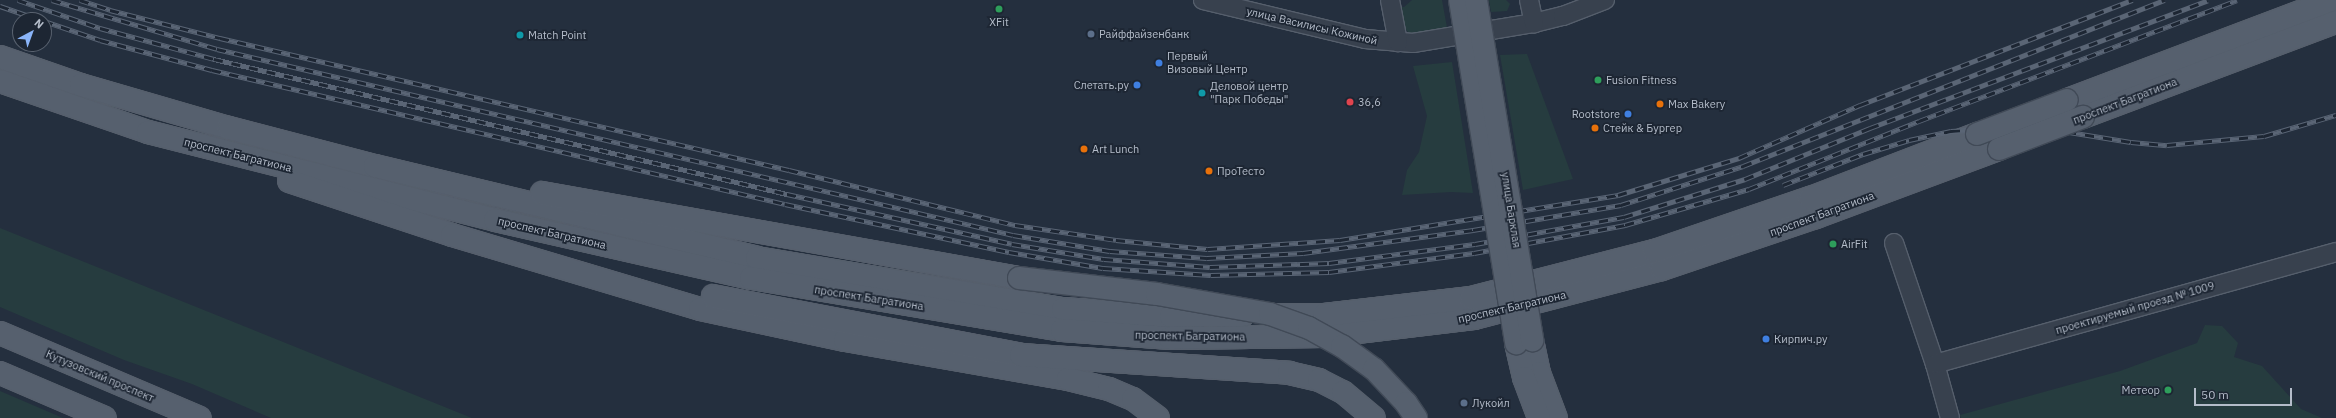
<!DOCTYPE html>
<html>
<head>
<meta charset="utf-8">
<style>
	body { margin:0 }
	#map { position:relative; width:2336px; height:418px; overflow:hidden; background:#242f3e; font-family:"IBM Plex Sans",sans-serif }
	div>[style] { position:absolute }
	.green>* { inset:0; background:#263c3f }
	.roads { filter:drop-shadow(1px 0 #565f6c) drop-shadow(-1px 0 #565f6c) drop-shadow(0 1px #565f6c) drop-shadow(0 -1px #565f6c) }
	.minor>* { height:18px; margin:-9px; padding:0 9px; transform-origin:9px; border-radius:9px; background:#38414e }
	.major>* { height:22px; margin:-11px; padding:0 11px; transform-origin:11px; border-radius:11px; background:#56606e }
	.rail>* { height:4.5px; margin-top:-2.25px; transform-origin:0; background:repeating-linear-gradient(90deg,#1d2633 0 9px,#5a6575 0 18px); box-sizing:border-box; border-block:1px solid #5a6575 }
	.bridges { filter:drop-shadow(1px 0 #414a57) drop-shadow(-1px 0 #414a57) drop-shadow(0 1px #414a57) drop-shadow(0 -1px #414a57) }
	.major-bridge>* { height:22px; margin:-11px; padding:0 11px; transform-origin:11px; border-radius:11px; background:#56606e }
	.dots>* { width:11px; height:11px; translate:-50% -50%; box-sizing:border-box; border:2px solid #1d2633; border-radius:50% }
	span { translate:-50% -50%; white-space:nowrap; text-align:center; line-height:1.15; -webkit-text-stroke:3.5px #1d2633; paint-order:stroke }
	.poi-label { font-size:11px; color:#b4bcc9 }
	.left { translate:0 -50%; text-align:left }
	.right { translate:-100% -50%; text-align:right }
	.street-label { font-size:11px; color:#b4bcc9 }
	.north { position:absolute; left:12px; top:12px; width:40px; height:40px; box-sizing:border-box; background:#1d2633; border:1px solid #59626f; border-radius:50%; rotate:41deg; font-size:11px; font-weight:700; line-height:16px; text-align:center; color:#b4bcc9 }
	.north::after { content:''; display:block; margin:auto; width:14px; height:18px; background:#8ab4f8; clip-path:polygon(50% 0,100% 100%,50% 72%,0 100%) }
	.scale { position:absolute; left:2194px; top:388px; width:98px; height:18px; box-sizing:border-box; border:2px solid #b4bcc9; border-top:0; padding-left:5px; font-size:12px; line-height:14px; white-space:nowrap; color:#b4bcc9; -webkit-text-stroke:3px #1d2633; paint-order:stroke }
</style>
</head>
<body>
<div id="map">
	<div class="green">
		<i style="clip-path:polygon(1412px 0,1442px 0,1448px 33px,1416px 38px,1407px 31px,1397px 21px,1394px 8px,1404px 7px)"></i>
		<i style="clip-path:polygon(1489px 0,1506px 0,1510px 4px,1507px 11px,1491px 12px)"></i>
		<i style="clip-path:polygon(1527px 54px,1573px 179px,1523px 190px,1500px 55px)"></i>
		<i style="clip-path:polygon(1452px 62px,1473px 193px,1451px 192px,1402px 195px,1407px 170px,1419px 152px,1427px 116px,1413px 66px)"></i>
		<i style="clip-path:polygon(0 228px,472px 418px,271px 418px,192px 384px,124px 360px,0 307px)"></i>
		<i style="clip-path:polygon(2205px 325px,2222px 326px,2238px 343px,2234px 357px,2262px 366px,2301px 409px,2322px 418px,1961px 418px,1960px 415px,2120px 371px,2197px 343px)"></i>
		<i style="clip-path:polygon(0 391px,63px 418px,0 418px)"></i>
	</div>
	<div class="roads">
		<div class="minor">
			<i style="left:1203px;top:0;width:167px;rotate:13.5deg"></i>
			<i style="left:1365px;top:39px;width:48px;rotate:4.8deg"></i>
			<i style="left:1413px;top:43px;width:123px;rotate:-9.4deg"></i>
			<i style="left:1534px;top:23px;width:30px;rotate:-14deg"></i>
			<i style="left:1563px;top:16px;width:45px;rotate:-20.9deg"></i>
			<i style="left:1390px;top:0;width:43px;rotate:79.2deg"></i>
			<i style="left:1529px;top:0;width:24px;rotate:78deg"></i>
			<i style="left:1894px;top:243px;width:128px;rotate:71.3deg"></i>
			<i style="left:1935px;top:364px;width:56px;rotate:74.5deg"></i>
			<i style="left:1935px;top:364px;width:416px;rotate:-15.6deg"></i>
		</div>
		<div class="major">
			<i style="left:0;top:57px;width:86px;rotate:19.1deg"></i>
			<i style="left:81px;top:85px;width:154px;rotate:16.2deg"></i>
			<i style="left:229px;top:128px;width:151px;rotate:14.6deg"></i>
			<i style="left:375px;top:166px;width:393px;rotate:13.5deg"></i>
			<i style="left:757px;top:258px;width:310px;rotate:9.5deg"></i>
			<i style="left:1063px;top:309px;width:108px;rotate:3.7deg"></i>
			<i style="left:1171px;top:316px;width:72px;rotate:-0.8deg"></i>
			<i style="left:0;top:81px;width:157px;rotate:19deg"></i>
			<i style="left:148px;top:132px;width:358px;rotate:14.2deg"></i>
			<i style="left:495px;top:220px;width:262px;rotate:12.8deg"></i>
			<i style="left:751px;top:278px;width:315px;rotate:9.5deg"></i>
			<i style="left:1062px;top:330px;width:108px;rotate:4.2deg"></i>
			<i style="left:1170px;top:338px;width:154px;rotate:-0.7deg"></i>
			<i style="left:1324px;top:336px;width:151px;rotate:-6.8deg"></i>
			<i style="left:1474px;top:318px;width:194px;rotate:-14.6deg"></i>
			<i style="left:1662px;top:269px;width:163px;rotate:-18.7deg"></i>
			<i style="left:1816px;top:217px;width:195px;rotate:-20.4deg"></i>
			<i style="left:2067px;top:100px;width:282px;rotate:-20.7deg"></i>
			<i style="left:2083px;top:117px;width:270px;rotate:-20.6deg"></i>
			<i style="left:289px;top:181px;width:172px;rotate:18.3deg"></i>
			<i style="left:452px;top:235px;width:259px;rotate:16.6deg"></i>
			<i style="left:700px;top:309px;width:148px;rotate:12.1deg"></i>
			<i style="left:845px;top:340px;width:226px;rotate:9.9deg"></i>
			<i style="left:1068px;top:379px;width:42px;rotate:13.7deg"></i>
			<i style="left:1109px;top:389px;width:26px;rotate:23deg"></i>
			<i style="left:1133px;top:399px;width:31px;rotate:37deg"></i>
			<i style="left:542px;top:193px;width:485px;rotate:10.1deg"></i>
			<i style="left:713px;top:296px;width:314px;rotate:10.8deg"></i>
			<i style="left:1021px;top:355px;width:269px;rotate:3.8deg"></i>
			<i style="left:1289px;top:373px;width:31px;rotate:13deg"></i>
			<i style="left:1319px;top:380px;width:27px;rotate:27deg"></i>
			<i style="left:1343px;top:392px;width:40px;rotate:40deg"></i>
			<i style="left:1276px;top:315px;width:48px"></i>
			<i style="left:1324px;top:315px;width:148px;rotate:-6.6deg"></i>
			<i style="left:1471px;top:298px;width:189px;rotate:-14.4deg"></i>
			<i style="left:1654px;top:251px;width:165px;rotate:-18.8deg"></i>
			<i style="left:1810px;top:198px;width:179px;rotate:-21deg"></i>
			<i style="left:0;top:333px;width:217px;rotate:23deg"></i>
			<i style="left:1532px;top:340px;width:34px;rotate:78deg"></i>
			<i style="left:1539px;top:373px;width:48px;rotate:69.3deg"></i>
			<i style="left:1516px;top:343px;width:36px;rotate:77deg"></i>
			<i style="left:1524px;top:378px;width:43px;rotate:69.4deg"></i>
			<i style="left:0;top:373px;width:114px;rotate:23.2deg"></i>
		</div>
	</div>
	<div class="rail">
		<i style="left:18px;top:0;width:87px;rotate:18.9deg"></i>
		<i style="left:100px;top:28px;width:118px;rotate:15.2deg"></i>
		<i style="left:214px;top:59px;width:589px;rotate:13.26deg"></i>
		<i style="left:787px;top:194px;width:230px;rotate:12.5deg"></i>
		<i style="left:1012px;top:244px;width:93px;rotate:9.3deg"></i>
		<i style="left:1104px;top:259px;width:106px;rotate:4.3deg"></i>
		<i style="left:1210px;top:267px;width:119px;rotate:-1.9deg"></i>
		<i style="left:1329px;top:263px;width:147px;rotate:-7.4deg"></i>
		<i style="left:1475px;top:244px;width:151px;rotate:-10.3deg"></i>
		<i style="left:1624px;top:217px;width:127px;rotate:-17.4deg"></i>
		<i style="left:1745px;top:179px;width:135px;rotate:-22.2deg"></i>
		<i style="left:1870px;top:128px;width:361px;rotate:-20.7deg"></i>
		<i style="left:52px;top:0;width:172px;rotate:16.5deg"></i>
		<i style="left:217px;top:49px;width:817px;rotate:13.15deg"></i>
		<i style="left:1013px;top:235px;width:98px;rotate:9.4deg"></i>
		<i style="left:1110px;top:251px;width:97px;rotate:4.1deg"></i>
		<i style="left:1207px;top:258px;width:96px;rotate:-3deg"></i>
		<i style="left:1303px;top:253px;width:172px;rotate:-7.7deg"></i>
		<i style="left:1473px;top:230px;width:150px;rotate:-9.6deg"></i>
		<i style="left:1621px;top:205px;width:128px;rotate:-17.7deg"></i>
		<i style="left:1743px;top:166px;width:453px;rotate:-21.5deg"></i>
		<i style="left:80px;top:0;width:32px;rotate:18deg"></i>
		<i style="left:110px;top:10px;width:114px;rotate:14.3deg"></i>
		<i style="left:220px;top:38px;width:584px;rotate:13.06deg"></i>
		<i style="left:789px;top:170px;width:233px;rotate:13.7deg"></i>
		<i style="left:1015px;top:225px;width:102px;rotate:8.4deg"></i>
		<i style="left:1116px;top:240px;width:92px;rotate:5.6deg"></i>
		<i style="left:1208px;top:249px;width:132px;rotate:-3.9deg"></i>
		<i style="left:1340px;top:240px;width:282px;rotate:-9.2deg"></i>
		<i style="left:1618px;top:195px;width:127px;rotate:-17deg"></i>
		<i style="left:1739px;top:158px;width:132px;rotate:-23.7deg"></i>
		<i style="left:1860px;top:105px;width:292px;rotate:-21.1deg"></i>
		<i style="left:0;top:6px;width:43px;rotate:18.9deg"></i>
		<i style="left:44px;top:21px;width:59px;rotate:18.7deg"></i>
		<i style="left:100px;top:40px;width:116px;rotate:15deg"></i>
		<i style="left:212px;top:70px;width:588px;rotate:13.16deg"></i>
		<i style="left:785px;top:204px;width:229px;rotate:12.1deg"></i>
		<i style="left:1009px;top:252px;width:95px;rotate:9.7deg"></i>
		<i style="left:1103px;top:268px;width:108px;rotate:3.7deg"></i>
		<i style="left:1211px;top:275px;width:118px;rotate:-1.5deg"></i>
		<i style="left:1329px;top:272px;width:146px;rotate:-7.5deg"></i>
		<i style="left:1474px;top:253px;width:154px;rotate:-10.5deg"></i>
		<i style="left:1625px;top:225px;width:129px;rotate:-16.2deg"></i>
		<i style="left:1749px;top:189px;width:183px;rotate:-21.8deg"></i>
		<i style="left:1919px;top:121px;width:340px;rotate:-20.8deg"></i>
		<i style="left:1783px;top:185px;width:86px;rotate:-21.2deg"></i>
		<i style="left:1863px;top:154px;width:48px;rotate:-16.9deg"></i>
		<i style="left:1909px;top:140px;width:43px;rotate:-12.1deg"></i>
		<i style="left:1951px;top:131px;width:81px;rotate:-3.5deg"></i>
		<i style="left:2032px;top:126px;width:100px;rotate:9.2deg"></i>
		<i style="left:2131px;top:142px;width:36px;rotate:5deg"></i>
		<i style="left:2167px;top:145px;width:97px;rotate:-5.3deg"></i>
		<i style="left:2264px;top:136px;width:75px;rotate:-16.3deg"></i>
	</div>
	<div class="bridges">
		<div class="major-bridge">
			<i style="left:1460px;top:0;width:348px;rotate:80.7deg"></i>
			<i style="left:1476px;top:0;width:345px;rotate:80.6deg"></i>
			<i style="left:1977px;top:134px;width:96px;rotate:-20.7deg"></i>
			<i style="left:1999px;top:149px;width:90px;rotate:-20.9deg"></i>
			<i style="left:1019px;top:278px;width:139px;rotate:6.6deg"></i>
			<i style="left:1157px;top:294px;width:115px;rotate:10deg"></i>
			<i style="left:1270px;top:314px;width:41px;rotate:19.7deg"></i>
			<i style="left:1309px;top:328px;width:38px;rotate:29deg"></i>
			<i style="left:1342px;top:346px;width:39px;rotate:36deg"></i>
			<i style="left:1374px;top:369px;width:47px;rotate:46.7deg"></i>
			<i style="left:1406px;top:403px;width:18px;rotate:56deg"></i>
		</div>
	</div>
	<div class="dots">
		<i style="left:999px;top:9px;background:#2e9e5b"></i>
		<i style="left:1091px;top:34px;background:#5c6f8a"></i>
		<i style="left:520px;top:35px;background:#0f9aa8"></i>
		<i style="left:1159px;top:63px;background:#3f7fe0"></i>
		<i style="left:1598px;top:80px;background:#2e9e5b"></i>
		<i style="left:1137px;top:85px;background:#3f7fe0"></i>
		<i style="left:1202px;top:93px;background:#0f9aa8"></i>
		<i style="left:1350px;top:102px;background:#e0444e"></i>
		<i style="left:1660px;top:104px;background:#e8710a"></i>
		<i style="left:1628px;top:114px;background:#3f7fe0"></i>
		<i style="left:1595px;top:128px;background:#e8710a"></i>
		<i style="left:1084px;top:149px;background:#e8710a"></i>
		<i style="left:1209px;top:171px;background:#e8710a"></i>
		<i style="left:1833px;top:244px;background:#2e9e5b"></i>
		<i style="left:1766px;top:339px;background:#3f7fe0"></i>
		<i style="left:2168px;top:390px;background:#2e9e5b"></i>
		<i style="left:1464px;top:403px;background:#5c6f8a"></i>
	</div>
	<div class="poi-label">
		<span style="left:999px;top:22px">XFit</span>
		<span class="left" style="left:1099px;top:34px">Райффайзенбанк</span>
		<span class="left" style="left:528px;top:35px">Match Point</span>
		<span class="left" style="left:1167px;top:63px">Первый<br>Визовый Центр</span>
		<span class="left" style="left:1606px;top:80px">Fusion Fitness</span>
		<span class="right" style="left:1129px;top:85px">Слетать.ру</span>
		<span class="left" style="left:1210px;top:93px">Деловой центр<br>"Парк Победы"</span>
		<span class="left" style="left:1358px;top:102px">36,6</span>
		<span class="left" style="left:1668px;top:104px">Max Bakery</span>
		<span class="right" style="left:1620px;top:114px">Rootstore</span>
		<span class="left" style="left:1603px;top:128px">Стейк &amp; Бургер</span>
		<span class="left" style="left:1092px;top:149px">Art Lunch</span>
		<span class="left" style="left:1217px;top:171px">ПроТесто</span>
		<span class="left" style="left:1841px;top:244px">AirFit</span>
		<span class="left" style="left:1774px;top:339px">Кирпич.ру</span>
		<span class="right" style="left:2160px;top:390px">Метеор</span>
		<span class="left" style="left:1472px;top:403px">Лукойл</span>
	</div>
	<div class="street-label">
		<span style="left:1312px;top:26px;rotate:13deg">улица Василисы Кожиной</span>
		<span style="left:2125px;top:101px;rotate:-21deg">проспект Багратиона</span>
		<span style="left:238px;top:155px;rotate:14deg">проспект Багратиона</span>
		<span style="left:1511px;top:210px;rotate:81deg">улица Барклая</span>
		<span style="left:1822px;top:214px;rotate:-20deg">проспект Багратиона</span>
		<span style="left:552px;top:233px;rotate:13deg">проспект Багратиона</span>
		<span style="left:869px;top:298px;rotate:9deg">проспект Багратиона</span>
		<span style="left:1512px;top:307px;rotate:-13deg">проспект Багратиона</span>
		<span style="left:2135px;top:308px;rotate:-16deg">проектируемый проезд № 1009</span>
		<span style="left:1190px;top:336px;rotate:1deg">проспект Багратиона</span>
		<span style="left:100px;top:376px;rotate:23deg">Кутузовский проспект</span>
	</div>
	<div class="north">N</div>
	<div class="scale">50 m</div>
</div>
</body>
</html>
